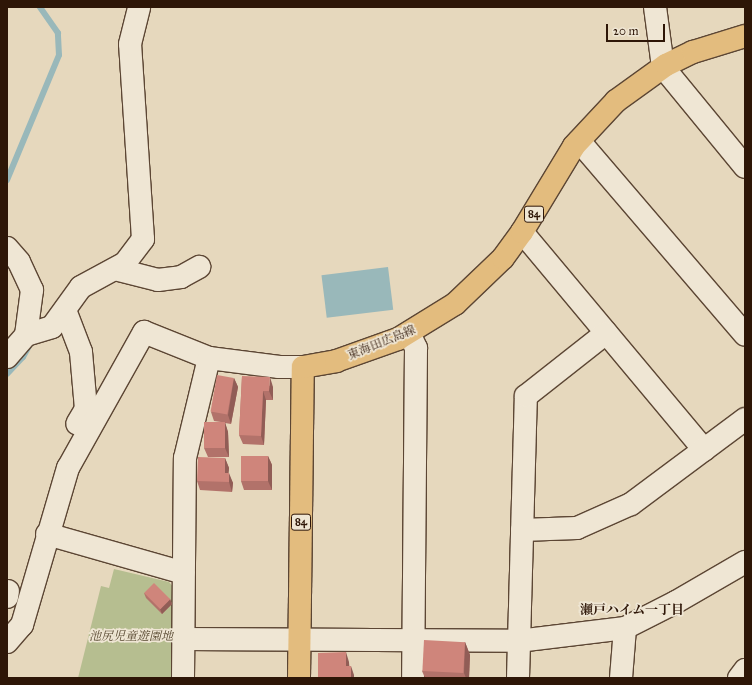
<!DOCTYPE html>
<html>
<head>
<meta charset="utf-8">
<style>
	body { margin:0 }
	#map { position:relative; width:752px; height:685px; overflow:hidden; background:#e6d8bd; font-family:"IM FELL Great Primer","Noto Serif JP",serif }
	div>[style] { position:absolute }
	.green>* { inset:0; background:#b6be90 }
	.water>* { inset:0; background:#99b8ba; transform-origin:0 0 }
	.stream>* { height:6px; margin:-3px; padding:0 3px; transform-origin:3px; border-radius:3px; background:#99b8ba }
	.roads { filter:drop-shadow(1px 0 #5c4634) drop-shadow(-1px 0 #5c4634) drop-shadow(0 1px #5c4634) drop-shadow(0 -1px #5c4634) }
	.minor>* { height:22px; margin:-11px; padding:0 11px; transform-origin:11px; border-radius:11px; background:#efe6d4 }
	.tertiary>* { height:22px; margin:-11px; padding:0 11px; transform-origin:11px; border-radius:11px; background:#efe6d4 }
	.primary>* { height:22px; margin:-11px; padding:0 11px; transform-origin:11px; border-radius:11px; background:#e3bc7e }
	.wall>* { inset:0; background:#b2726a }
	.shaded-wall>* { inset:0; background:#915d56 }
	.building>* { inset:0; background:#cf857b; transform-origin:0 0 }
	span { translate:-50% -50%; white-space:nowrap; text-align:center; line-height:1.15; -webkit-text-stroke:3.5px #efe6d4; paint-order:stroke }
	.shield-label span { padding:1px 3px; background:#efe6d4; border:1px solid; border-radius:3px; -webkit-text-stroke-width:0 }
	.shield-label { font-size:11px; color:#2e1607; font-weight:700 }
	.street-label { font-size:12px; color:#2e1607 }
	.park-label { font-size:12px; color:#574830; font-style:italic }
	.neighbourhood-label { font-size:13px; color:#2e1607; font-weight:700 }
	.frame { position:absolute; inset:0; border:8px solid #2e1607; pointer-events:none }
	.scale { position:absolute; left:606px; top:24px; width:59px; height:18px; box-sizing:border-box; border:2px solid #2e1607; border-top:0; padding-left:5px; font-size:12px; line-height:14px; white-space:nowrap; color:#2e1607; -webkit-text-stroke:3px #efe6d4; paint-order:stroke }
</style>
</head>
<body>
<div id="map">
	<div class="green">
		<i style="clip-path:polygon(114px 569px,169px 582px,174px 588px,172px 678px,78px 678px,101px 586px,109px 588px)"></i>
	</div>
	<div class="water">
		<i style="left:388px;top:267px;width:43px;height:67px;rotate:83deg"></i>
	</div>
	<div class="stream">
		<i style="left:7px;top:180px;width:135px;rotate:-67.4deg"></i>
		<i style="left:59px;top:55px;width:22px;rotate:-93deg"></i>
		<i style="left:58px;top:33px;width:32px;rotate:-125deg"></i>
		<i style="left:7px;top:374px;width:23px;rotate:-47deg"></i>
		<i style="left:23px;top:357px;width:13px;rotate:-61deg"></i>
	</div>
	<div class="roads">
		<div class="minor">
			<i style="left:655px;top:7px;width:61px;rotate:82.4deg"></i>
			<i style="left:663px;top:67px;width:129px;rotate:50.6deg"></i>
			<i style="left:579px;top:141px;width:255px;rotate:49.4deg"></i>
			<i style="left:522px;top:232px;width:284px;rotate:50.1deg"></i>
			<i style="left:7px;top:248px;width:18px;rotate:49deg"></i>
			<i style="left:19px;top:262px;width:31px;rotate:65deg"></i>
			<i style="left:32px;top:290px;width:45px;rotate:97.6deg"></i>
			<i style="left:115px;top:269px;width:44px;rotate:14.3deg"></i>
			<i style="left:158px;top:280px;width:23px;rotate:-7deg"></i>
			<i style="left:181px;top:277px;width:21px;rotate:-29deg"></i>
			<i style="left:65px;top:310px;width:45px;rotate:69.1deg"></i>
			<i style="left:81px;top:352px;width:57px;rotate:85deg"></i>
			<i style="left:86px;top:409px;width:17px;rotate:121deg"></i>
			<i style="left:409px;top:333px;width:17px;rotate:65deg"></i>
			<i style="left:416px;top:348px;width:330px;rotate:90.5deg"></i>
			<i style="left:7px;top:357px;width:29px;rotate:-49deg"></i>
			<i style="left:26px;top:335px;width:27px;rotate:-17deg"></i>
			<i style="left:52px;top:327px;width:49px;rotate:-54.1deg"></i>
			<i style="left:81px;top:287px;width:50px;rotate:-28.6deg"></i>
			<i style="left:125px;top:263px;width:30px;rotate:-53deg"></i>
			<i style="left:143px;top:239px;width:195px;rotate:-93.8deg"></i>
			<i style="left:130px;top:44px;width:38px;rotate:-76deg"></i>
			<i style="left:522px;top:530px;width:55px;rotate:-2.1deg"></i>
			<i style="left:577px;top:528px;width:59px;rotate:-24deg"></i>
			<i style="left:631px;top:504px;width:142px;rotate:-36.7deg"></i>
			<i style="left:47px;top:534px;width:142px;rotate:15.9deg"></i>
			<i style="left:7px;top:597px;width:6px;rotate:-81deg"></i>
			<i style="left:183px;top:639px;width:335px;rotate:0.3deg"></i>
			<i style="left:518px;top:641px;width:108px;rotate:-6.9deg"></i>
			<i style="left:625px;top:628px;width:57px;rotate:-27deg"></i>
			<i style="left:676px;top:602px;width:80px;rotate:-30.1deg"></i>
			<i style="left:7px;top:642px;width:23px;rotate:-49deg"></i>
			<i style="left:22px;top:625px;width:164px;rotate:-73.7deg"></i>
			<i style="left:68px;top:468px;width:156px;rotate:-60.8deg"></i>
			<i style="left:144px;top:332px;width:70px;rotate:21.8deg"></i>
			<i style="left:209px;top:358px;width:71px;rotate:7.3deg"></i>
			<i style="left:279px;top:367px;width:24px"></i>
			<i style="left:183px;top:678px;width:220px;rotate:-89.5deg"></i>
			<i style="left:185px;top:458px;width:103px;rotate:-76.5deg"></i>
			<i style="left:518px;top:678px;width:282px;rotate:-88.4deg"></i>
			<i style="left:526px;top:396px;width:102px;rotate:-38.2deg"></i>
			<i style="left:621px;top:678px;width:50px;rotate:-85.4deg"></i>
		</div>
		<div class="tertiary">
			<i style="left:739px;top:678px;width:10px;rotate:-53deg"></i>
		</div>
		<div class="primary">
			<i style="left:299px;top:678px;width:311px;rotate:-89.3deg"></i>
			<i style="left:303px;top:367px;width:34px;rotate:-10deg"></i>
			<i style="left:336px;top:361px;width:66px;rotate:-19.5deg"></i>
			<i style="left:398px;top:339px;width:67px;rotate:-31.6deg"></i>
			<i style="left:455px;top:304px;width:66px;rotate:-43.8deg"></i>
			<i style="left:503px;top:258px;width:32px;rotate:-54deg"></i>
			<i style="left:522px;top:232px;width:100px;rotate:-58.8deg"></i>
			<i style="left:574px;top:146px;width:62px;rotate:-47deg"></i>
			<i style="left:616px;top:101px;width:62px;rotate:-35.8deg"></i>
			<i style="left:666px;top:65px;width:30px;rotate:-26deg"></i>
			<i style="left:693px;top:52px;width:54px;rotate:-17.1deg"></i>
		</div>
	</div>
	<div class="wall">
		<i style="clip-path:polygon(242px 376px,273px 387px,273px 400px,266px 400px,264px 445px,243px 444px,239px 435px)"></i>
		<i style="clip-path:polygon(234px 378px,238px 387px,231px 424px,225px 423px,228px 432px,229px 457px,208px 457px,204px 448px,221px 422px,214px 421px,211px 412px)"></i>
		<i style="clip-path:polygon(268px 456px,272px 465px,272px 490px,244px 490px,241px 481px)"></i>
		<i style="clip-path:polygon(225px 458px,229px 468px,228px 473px,233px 483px,232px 492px,200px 490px,197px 481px)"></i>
		<i style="clip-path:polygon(144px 593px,170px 599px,172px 604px,162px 614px,146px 598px)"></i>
		<i style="clip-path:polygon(465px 642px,470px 655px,469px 678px,425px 678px,422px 671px)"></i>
	</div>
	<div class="shaded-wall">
		<i style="clip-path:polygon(270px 377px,273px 387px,273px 400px,269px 391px)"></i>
		<i style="clip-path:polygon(234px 378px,238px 387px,231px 424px,228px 415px)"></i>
		<i style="clip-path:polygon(263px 391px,266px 400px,264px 445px,261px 436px)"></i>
		<i style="clip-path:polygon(225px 422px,228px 432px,229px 457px,225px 448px)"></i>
		<i style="clip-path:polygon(268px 456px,272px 465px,272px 490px,268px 481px)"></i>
		<i style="clip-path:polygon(225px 458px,229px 468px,228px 482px,225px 473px)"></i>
		<i style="clip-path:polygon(229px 473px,233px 483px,232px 492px,229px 482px)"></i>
		<i style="clip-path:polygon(170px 599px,172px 604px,162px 614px,160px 609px)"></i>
		<i style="clip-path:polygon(465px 642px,470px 655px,469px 678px,466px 678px,464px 673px)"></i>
		<i style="clip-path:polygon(346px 652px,349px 662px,350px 675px,346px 666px)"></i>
		<i style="clip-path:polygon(351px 666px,354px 675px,354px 678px,351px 678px)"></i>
	</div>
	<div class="building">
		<i style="left:217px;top:375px;width:17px;height:37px;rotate:10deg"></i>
		<i style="clip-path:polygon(242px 376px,270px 377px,269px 391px,263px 391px,261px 436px,239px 435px)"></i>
		<i style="left:225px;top:422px;width:26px;height:21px;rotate:90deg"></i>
		<i style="left:241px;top:456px;width:27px;height:25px"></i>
		<i style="clip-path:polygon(198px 457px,225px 458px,225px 473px,229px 473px,229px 482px,197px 481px)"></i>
		<i style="left:154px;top:583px;width:23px;height:14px;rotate:45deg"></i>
		<i style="left:424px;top:640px;width:41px;height:31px;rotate:3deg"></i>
		<i style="clip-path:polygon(346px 652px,346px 666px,351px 666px,351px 678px,318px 678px,318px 653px)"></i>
	</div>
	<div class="shield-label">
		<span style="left:534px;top:214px">84</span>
		<span style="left:301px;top:522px">84</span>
	</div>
	<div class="street-label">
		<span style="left:382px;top:343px;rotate:-22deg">東海田広島線</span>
	</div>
	<div class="park-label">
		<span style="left:131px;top:637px">池尻児童遊園地</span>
	</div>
	<div class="neighbourhood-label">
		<span style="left:632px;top:610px">瀬戸ハイム一丁目</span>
	</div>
	<div class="frame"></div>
	<div class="scale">20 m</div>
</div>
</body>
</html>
